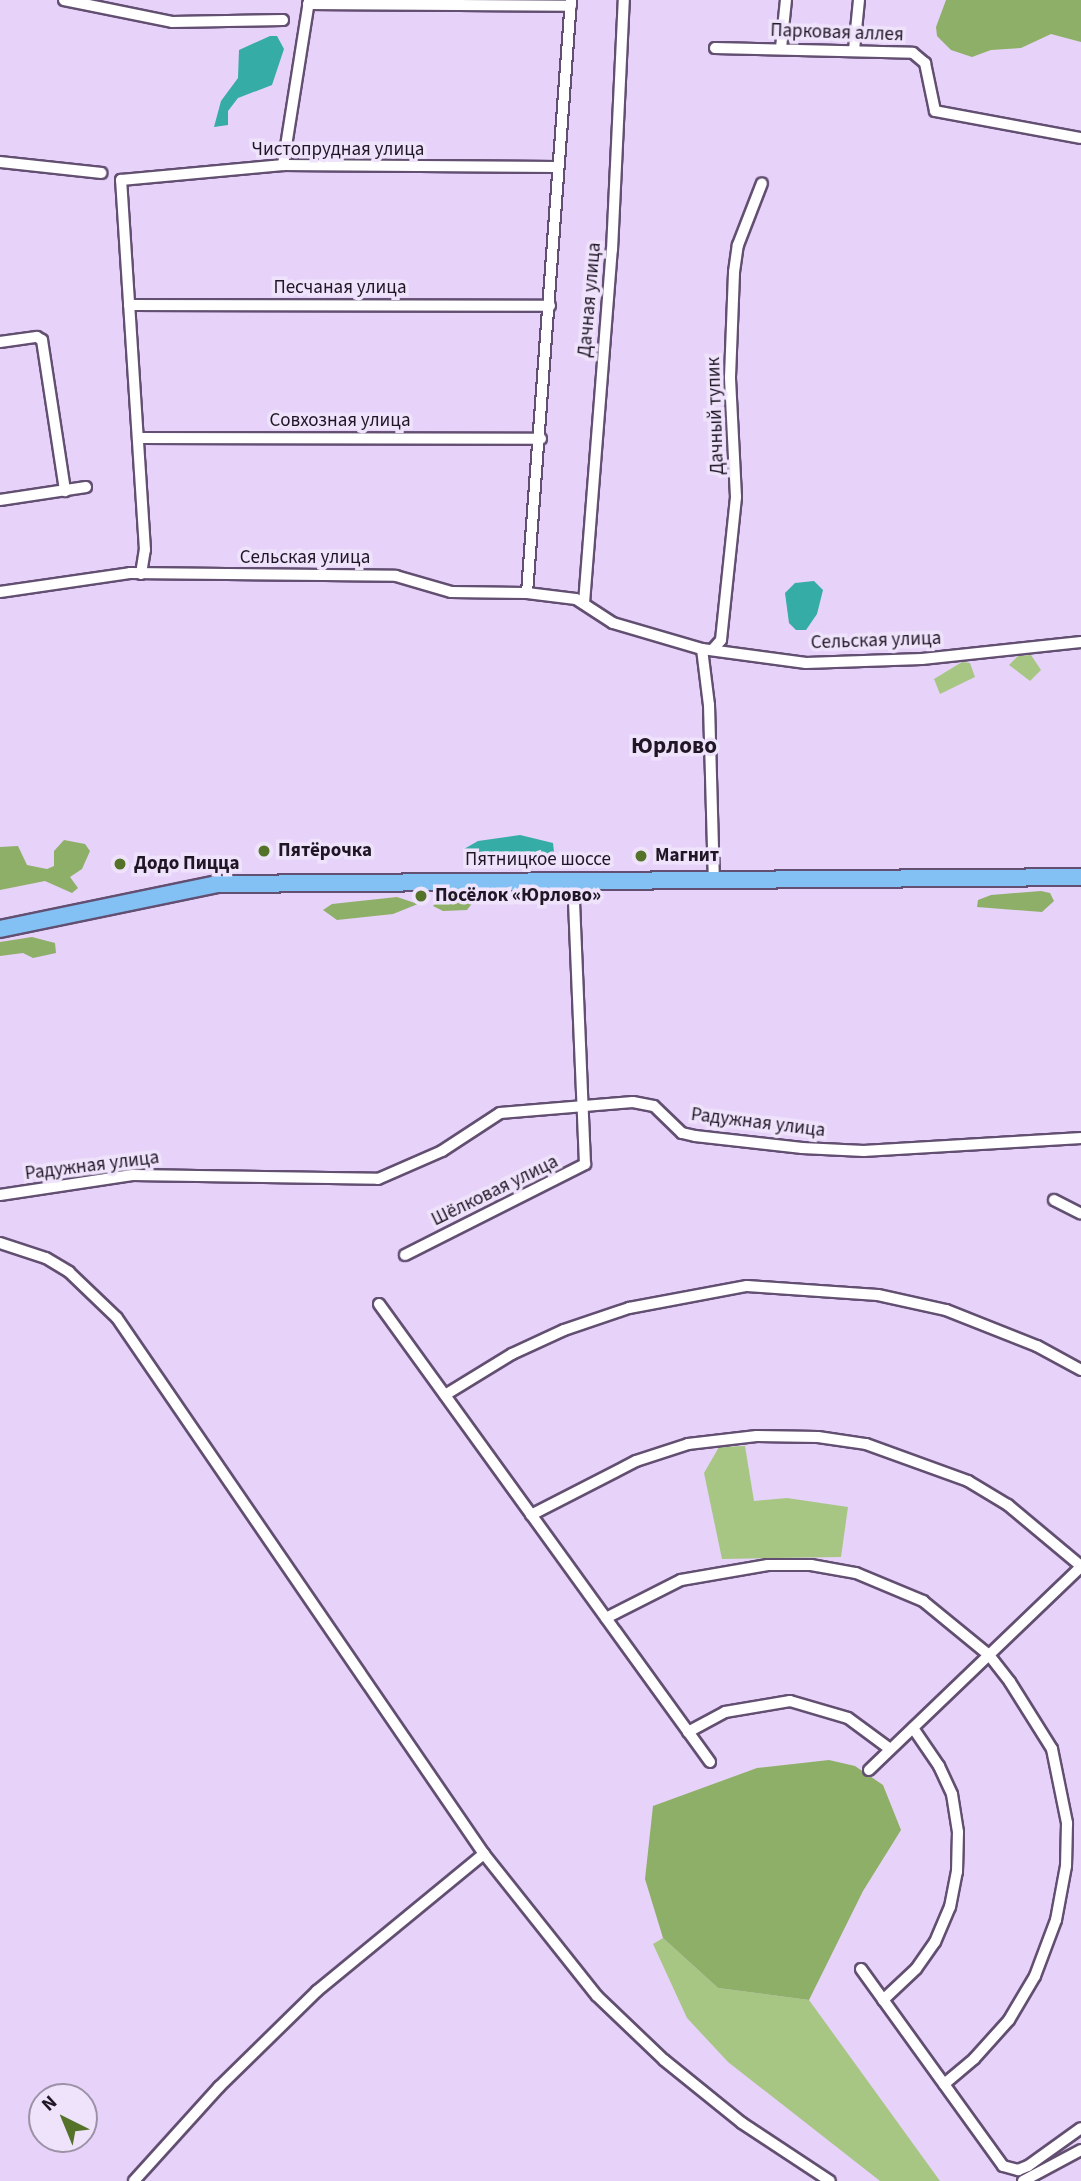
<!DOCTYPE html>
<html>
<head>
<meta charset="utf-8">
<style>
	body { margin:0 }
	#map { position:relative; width:1081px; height:2181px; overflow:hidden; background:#e7d2f9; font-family:"Source Sans 3",sans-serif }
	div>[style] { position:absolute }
	.green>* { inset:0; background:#a7c684 }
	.forest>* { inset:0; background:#8eaf67 }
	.water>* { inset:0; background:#35aca5 }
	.roads { filter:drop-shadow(2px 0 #624f71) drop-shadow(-2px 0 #624f71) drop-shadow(0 2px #624f71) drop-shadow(0 -2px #624f71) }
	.street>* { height:10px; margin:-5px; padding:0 5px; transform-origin:5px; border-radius:5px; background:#fff }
	.primary>* { height:16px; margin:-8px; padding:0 8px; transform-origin:8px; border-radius:8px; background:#83c1f5 }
	.dots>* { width:19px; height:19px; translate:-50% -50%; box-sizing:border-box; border:4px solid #efe3fb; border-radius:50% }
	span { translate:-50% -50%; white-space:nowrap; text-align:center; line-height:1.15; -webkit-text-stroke:7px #efe3fb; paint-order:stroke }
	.street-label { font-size:19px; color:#1f1726 }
	.poi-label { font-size:19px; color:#1f1726; font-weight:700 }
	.left { translate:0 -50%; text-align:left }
	.quarter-label { font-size:23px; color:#1f1726; font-weight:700 }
	.north { position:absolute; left:28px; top:2083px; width:70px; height:70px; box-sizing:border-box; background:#efe3fb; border:2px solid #9c91a6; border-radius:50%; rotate:317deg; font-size:19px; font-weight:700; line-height:28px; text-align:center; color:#1f1726 }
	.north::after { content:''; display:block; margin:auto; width:24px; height:32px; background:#547329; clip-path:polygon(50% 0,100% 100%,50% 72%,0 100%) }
</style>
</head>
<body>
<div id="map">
	<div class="green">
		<i style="clip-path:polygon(1031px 655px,1041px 670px,1030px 681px,1009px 665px,1018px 656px)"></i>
		<i style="clip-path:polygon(962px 662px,970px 663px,975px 677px,940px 694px,934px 679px)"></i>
		<i style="clip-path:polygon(745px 1446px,754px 1501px,787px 1498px,848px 1507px,841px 1557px,722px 1559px,704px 1473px,719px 1447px)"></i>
		<i style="clip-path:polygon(663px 1938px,718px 1988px,809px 2000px,940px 2181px,880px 2181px,728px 2062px,687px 2018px,653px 1944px)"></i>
	</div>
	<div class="forest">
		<i style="clip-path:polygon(946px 0,1081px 0,1081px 42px,1051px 34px,1021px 48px,991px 50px,972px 57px,951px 50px,937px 36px,936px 27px)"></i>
		<i style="clip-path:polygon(64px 840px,85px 844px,90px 851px,82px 869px,70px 877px,78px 888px,72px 893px,45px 881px,0 890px,0 847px,18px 846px,27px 865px,47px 869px,54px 866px,54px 851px)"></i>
		<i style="clip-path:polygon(1041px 891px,1050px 893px,1054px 901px,1042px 912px,977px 907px,978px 900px,991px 895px)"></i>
		<i style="clip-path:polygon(462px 894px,474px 901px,467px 910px,443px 911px,433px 906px,440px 897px)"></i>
		<i style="clip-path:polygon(397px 897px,418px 904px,393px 914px,337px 920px,323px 910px,332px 904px)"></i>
		<i style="clip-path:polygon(32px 937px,55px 943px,56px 953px,33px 958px,23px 953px,0 956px,0 942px)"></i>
		<i style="clip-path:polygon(829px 1760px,855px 1766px,883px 1785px,901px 1830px,863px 1891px,809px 2000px,718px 1988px,663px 1938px,645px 1879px,653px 1806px,757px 1768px)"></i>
	</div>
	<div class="water">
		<i style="clip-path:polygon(270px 36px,277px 36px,284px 49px,272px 85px,238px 98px,228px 111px,228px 125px,214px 127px,221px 101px,238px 78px,239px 50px)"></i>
		<i style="clip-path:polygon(814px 581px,823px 590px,817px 614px,806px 630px,796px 630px,789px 623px,785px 593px,795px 583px)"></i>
		<i style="clip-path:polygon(520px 835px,553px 843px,554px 852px,546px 862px,467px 858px,464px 849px,478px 841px)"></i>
	</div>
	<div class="roads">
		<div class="street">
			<i style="left:64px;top:0;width:110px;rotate:11.5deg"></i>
			<i style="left:172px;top:22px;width:111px;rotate:-1deg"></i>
			<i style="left:308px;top:4px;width:263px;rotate:0.4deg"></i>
			<i style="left:715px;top:48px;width:198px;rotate:1.4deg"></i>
			<i style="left:913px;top:53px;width:16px;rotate:40deg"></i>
			<i style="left:925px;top:63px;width:49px;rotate:78.2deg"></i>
			<i style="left:935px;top:111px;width:148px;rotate:10.5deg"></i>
			<i style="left:781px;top:48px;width:48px;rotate:-84.1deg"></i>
			<i style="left:854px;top:50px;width:50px;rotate:-84.3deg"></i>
			<i style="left:0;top:162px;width:102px;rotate:6.2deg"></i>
			<i style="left:283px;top:165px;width:167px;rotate:-81deg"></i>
			<i style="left:129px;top:305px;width:421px;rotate:0.1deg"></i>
			<i style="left:0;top:342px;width:37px;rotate:-8deg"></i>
			<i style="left:37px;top:337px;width:6px;rotate:31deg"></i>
			<i style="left:42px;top:340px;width:153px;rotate:81.3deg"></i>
			<i style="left:139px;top:438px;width:402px;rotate:0.1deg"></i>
			<i style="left:0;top:500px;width:87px;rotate:-8.6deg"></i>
			<i style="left:141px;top:574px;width:24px;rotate:-81deg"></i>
			<i style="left:145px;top:550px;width:371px;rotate:-93.7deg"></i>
			<i style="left:121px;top:180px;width:163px;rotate:-5.3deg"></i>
			<i style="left:283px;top:165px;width:273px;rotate:0.4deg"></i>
			<i style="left:0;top:592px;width:131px;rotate:-8.3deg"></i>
			<i style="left:130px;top:573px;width:266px;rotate:0.6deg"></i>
			<i style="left:396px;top:576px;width:57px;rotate:16.2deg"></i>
			<i style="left:451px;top:592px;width:76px;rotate:0.8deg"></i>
			<i style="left:527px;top:593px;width:49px;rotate:7deg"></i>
			<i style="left:576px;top:599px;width:44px;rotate:33deg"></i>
			<i style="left:613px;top:623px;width:93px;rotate:16.3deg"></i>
			<i style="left:702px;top:649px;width:105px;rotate:7.7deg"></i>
			<i style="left:806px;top:663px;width:116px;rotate:-2deg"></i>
			<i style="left:922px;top:659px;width:160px;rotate:-6.1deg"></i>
			<i style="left:527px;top:593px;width:595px;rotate:-85.76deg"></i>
			<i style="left:584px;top:603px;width:354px;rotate:-85.5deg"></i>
			<i style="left:612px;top:250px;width:250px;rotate:-87.3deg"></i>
			<i style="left:702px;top:649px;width:56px;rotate:82.9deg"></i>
			<i style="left:709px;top:705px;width:177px;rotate:88.4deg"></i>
			<i style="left:713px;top:649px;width:12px;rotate:-48deg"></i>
			<i style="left:721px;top:640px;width:144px;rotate:-84deg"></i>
			<i style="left:736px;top:497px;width:120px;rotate:-92.9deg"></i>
			<i style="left:730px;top:377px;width:105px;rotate:-87.8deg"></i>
			<i style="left:734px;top:272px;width:27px;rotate:-82deg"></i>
			<i style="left:738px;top:245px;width:66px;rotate:-68.8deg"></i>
			<i style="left:0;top:1195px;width:134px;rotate:-8.6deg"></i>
			<i style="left:133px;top:1175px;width:245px;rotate:0.9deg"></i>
			<i style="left:378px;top:1179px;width:70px;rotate:-23.6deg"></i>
			<i style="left:442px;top:1151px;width:69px;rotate:-33.2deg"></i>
			<i style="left:500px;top:1113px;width:133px;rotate:-4.7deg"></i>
			<i style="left:633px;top:1102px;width:21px;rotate:11deg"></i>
			<i style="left:654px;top:1106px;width:39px;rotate:44deg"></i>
			<i style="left:682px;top:1133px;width:13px;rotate:13deg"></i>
			<i style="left:695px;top:1136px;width:108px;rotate:6.4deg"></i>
			<i style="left:802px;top:1148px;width:62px;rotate:2.8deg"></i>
			<i style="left:864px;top:1151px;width:217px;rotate:-3.4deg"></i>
			<i style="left:1054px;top:1200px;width:30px;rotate:27deg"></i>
			<i style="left:0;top:1243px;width:48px;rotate:18.1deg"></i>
			<i style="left:46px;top:1258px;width:27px;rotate:31deg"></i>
			<i style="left:69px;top:1272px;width:66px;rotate:43.8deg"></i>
			<i style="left:117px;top:1318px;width:650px;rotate:55.6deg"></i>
			<i style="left:484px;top:1854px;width:181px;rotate:51.5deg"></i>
			<i style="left:597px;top:1996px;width:93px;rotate:43.7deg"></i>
			<i style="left:664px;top:2060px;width:100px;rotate:38.9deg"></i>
			<i style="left:742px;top:2123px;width:105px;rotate:33.4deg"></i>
			<i style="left:405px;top:1255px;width:202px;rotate:-26.8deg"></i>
			<i style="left:585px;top:1164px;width:282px;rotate:-92.4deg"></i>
			<i style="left:379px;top:1304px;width:565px;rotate:54.14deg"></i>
			<i style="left:445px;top:1395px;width:79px;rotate:-31.5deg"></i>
			<i style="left:512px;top:1354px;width:57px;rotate:-24.8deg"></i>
			<i style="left:564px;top:1330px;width:69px;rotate:-18.7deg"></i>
			<i style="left:629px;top:1308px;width:120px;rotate:-10.6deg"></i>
			<i style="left:747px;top:1286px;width:131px;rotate:3.9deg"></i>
			<i style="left:878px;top:1295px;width:70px;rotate:12.4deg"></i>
			<i style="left:946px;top:1310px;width:98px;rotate:21.6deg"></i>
			<i style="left:1037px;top:1346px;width:50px;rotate:28.6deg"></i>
			<i style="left:531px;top:1515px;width:118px;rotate:-27.2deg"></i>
			<i style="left:636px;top:1461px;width:55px;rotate:-18.1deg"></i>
			<i style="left:688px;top:1444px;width:69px;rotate:-6.6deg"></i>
			<i style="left:757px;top:1436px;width:61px;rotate:0.9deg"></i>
			<i style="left:818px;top:1437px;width:49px;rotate:8.3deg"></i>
			<i style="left:866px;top:1444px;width:109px;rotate:19.9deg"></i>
			<i style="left:968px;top:1481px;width:47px;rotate:31deg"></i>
			<i style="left:1008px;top:1505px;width:95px;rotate:39.9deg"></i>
			<i style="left:606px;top:1618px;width:84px;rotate:-26.9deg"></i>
			<i style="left:681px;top:1580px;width:88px;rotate:-9.8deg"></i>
			<i style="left:768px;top:1565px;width:43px"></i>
			<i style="left:811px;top:1565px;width:46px;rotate:10.1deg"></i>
			<i style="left:856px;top:1573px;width:73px;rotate:22.7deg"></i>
			<i style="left:923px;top:1601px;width:85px;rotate:39.3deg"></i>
			<i style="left:989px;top:1655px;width:34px;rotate:52deg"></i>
			<i style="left:1010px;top:1682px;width:79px;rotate:57.9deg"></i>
			<i style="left:1052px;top:1749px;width:76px;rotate:78.5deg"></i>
			<i style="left:1067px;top:1823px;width:43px;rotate:91.3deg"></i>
			<i style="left:1066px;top:1866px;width:55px;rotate:100.5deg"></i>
			<i style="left:1056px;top:1920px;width:60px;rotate:110.6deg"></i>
			<i style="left:1035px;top:1976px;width:51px;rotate:120.6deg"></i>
			<i style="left:1009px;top:2020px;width:52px;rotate:131.9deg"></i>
			<i style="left:974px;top:2059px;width:39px;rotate:140deg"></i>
			<i style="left:688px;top:1732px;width:42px;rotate:-28.4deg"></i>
			<i style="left:725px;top:1712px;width:66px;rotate:-9.6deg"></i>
			<i style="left:790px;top:1701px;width:60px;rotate:16.3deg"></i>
			<i style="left:848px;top:1718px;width:52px;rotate:36.4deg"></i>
			<i style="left:869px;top:1770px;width:294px;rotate:-43.8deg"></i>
			<i style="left:861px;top:1969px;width:243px;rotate:54.2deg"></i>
			<i style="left:1003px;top:2166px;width:16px;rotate:15deg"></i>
			<i style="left:1018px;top:2170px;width:11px;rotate:-22deg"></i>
			<i style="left:1028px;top:2166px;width:65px;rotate:-35.6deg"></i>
			<i style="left:883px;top:2000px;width:45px;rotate:-43.2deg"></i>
			<i style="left:916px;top:1969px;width:33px;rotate:-55deg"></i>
			<i style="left:935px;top:1942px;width:38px;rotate:-67deg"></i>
			<i style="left:950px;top:1907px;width:36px;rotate:-79deg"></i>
			<i style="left:957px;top:1872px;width:40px;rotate:-88.6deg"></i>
			<i style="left:958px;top:1832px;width:38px;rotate:-99deg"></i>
			<i style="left:952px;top:1794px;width:31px;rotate:-115deg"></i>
			<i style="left:939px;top:1766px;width:46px;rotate:-124.4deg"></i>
			<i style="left:134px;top:2181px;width:127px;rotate:-47.9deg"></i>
			<i style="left:219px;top:2087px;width:137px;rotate:-44.4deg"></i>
			<i style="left:317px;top:1991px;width:216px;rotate:-39.4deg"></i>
			<i style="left:1023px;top:2181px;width:66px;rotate:-28.1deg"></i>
		</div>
		<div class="primary">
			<i style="left:0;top:929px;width:222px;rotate:-11.7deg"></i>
			<i style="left:217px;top:884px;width:864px;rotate:-0.46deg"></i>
		</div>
	</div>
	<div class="dots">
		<i style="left:264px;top:851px;background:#547329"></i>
		<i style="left:641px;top:856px;background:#547329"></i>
		<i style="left:120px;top:864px;background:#547329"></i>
		<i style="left:421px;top:896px;background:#547329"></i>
	</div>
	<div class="street-label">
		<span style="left:837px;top:33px;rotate:2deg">Парковая аллея</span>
		<span style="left:338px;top:150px">Чистопрудная улица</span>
		<span style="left:340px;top:288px">Песчаная улица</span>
		<span style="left:590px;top:300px;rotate:-85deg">Дачная улица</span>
		<span style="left:716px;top:416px;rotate:-92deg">Дачный тупик</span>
		<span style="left:340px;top:421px">Совхозная улица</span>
		<span style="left:305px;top:558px">Сельская улица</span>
		<span style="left:876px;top:641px;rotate:-2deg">Сельская улица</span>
		<span style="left:538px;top:860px">Пятницкое шоссе</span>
		<span style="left:758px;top:1123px;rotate:7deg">Радужная улица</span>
		<span style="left:92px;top:1166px;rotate:-7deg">Радужная улица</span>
		<span style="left:495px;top:1191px;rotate:-26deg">Шёлковая улица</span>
	</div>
	<div class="poi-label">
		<span class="left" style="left:278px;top:851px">Пятёрочка</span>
		<span class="left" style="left:655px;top:856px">Магнит</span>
		<span class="left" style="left:134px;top:864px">Додо Пицца</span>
		<span class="left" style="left:435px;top:896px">Посёлок «Юрлово»</span>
	</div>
	<div class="quarter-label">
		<span style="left:674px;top:746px">Юрлово</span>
	</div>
	<div class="north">N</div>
</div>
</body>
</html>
